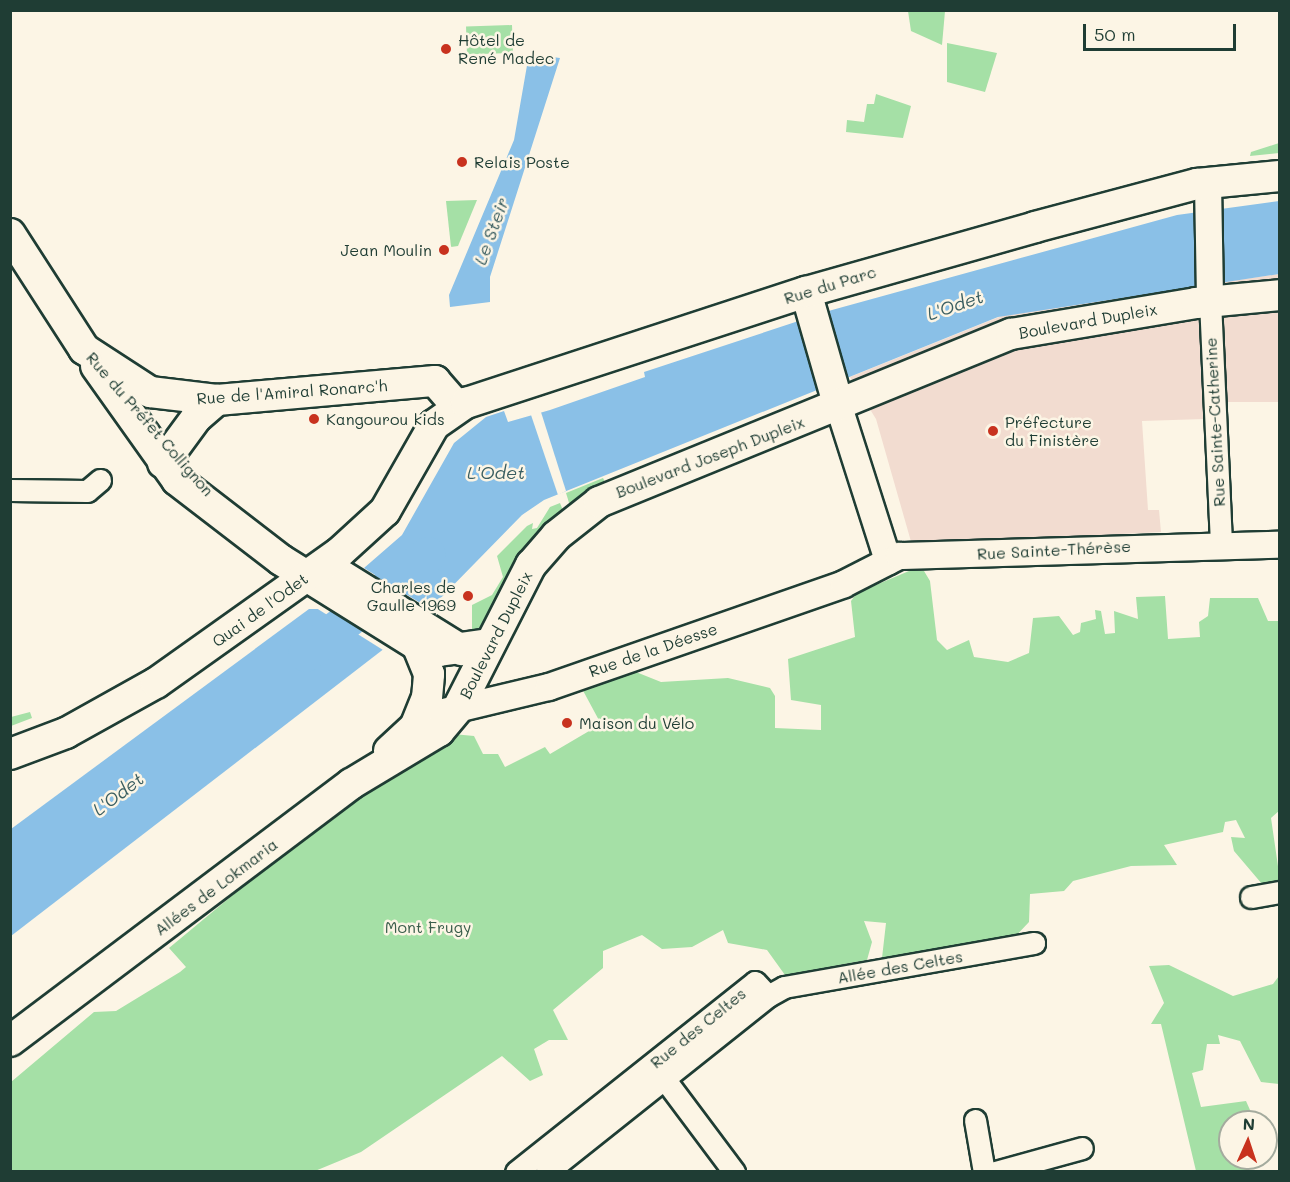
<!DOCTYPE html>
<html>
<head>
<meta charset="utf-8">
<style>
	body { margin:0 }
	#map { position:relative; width:1290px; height:1182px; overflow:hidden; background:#fcf5e5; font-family:Mali,sans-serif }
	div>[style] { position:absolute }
	.built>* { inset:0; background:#f2dcd0 }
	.green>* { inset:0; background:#a5e0a6; transform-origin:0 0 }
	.water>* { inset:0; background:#8ac0e7 }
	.pier>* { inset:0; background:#fcf5e5 }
	.river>* { height:36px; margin:-18px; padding:0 18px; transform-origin:18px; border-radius:18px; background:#8ac0e7 }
	.roads { filter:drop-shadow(2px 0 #1f3d34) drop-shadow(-2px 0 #1f3d34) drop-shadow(0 2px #1f3d34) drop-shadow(0 -2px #1f3d34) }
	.minor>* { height:21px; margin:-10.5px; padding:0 10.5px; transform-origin:10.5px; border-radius:10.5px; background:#fcf5e5 }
	.tertiary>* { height:26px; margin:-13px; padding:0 13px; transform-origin:13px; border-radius:13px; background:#fcf5e5 }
	.secondary>* { height:30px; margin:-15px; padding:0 15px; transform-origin:15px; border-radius:15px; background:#fcf5e5 }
	.dots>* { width:16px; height:16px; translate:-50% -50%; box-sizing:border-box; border:3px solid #fcf5e5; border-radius:50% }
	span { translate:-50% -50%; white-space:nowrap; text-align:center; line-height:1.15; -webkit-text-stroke:5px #fcf5e5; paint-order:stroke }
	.poi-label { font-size:16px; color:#1f3d34 }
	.left { translate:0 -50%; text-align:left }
	.right { translate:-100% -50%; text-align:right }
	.street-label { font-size:16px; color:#1f3d34 }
	.park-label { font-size:16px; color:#3a5e4b }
	.water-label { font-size:18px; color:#3a5e61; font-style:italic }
	.frame { position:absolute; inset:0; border:12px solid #1f3d34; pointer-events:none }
	.north { position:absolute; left:1218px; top:1110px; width:60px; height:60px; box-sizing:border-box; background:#fcf5e5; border:2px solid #a4ab9e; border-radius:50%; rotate:3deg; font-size:16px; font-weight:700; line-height:24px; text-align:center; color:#1f3d34 }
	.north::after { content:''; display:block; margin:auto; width:21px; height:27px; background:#c8321e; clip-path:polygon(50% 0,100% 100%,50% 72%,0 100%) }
	.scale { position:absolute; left:1083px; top:24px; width:153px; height:27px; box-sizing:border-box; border:3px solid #1f3d34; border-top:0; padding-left:8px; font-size:18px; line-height:21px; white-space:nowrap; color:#1f3d34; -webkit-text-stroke:4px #fcf5e5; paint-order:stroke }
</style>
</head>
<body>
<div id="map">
	<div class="built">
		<i style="clip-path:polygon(1279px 274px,1279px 402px,1226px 402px,1204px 419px,1142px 421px,1148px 510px,1159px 510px,1161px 532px,912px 545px,876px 419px,850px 377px,1014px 311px)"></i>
	</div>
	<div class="green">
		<i style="clip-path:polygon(908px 11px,945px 11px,942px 45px,911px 31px)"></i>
		<i style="left:512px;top:25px;width:28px;height:46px;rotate:88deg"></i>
		<i style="clip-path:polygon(947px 43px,997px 53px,985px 92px,947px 82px)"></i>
		<i style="clip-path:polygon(876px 94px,911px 106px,903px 138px,846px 132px,847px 120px,864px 122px,867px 104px,874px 104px)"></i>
		<i style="clip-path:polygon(1279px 143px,1279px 153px,1250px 156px,1251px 152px)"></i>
		<i style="clip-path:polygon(477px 200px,458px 246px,451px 247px,446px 201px)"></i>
		<i style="clip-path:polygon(603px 478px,607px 486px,570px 506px,566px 493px)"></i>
		<i style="clip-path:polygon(560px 503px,564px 513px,484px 626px,472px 631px,472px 605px,492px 595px,503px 577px,497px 556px,527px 526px,533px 523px,532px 529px,537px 528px,550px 507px)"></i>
		<i style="clip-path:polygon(909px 571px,924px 571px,930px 581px,937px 640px,947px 650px,969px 640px,974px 657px,1008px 662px,1029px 653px,1033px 618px,1059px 616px,1073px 635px,1080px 632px,1081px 623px,1096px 619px,1095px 610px,1101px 611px,1105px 634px,1115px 633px,1114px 611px,1138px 619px,1136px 597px,1165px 596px,1168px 639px,1200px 637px,1199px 622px,1208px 616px,1210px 598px,1258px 598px,1268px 621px,1279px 621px,1280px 810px,1271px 818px,1280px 880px,1262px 884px,1234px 851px,1231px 837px,1245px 838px,1236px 820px,1225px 822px,1223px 832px,1164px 845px,1177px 865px,1131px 866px,1073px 881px,1064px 891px,1030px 894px,1029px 922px,1013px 939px,889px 962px,882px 958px,886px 923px,864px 921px,872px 942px,867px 960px,785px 975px,767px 950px,728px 943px,723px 930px,692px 947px,662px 949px,642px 935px,603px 951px,603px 968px,553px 1010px,568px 1040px,549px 1040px,534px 1049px,543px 1075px,530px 1081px,502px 1056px,361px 1152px,315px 1171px,11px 1172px,11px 1082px,94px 1012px,116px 1011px,180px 972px,186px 967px,169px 948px,328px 816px,453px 734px,474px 736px,483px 754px,498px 754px,505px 767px,545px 747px,550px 754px,601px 724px,580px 685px,631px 670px,661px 682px,728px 678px,770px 688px,775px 696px,775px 728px,821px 730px,821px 705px,791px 700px,788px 659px,855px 637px,851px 601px,857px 593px)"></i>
		<i style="clip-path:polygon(30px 712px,32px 718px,11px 726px,11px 717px)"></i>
		<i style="clip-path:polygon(1169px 965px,1233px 996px,1273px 984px,1279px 976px,1279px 1084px,1261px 1082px,1240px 1041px,1218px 1035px,1220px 1044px,1207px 1044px,1203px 1070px,1192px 1073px,1201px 1107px,1246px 1101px,1250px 1110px,1241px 1122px,1230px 1122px,1230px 1158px,1256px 1158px,1247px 1171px,1196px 1171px,1161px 1024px,1151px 1024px,1164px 1003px,1149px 966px)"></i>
	</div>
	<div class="water">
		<i style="clip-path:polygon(529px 54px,560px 58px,490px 277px,490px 302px,450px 307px,449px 295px,514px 140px)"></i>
		<i style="clip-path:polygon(1279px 201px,1279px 274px,998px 317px,544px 500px,522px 515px,430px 609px,364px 568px,402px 535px,454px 443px,486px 417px,504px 411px,508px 422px,550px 410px,645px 377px,644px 372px,832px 310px,1177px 215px)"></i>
		<i style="clip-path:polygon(309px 609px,322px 609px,385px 648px,11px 936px,11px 829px)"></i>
	</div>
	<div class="pier">
		<i style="clip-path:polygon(540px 409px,566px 491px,558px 495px,530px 412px)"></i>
		<i style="clip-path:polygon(313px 606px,323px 607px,388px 647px,383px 650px)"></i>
	</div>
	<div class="river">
		<i style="left:306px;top:654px;width:157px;rotate:-39.1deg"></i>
	</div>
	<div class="roads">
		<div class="minor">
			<i style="left:1210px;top:301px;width:242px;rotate:87.4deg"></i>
			<i style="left:10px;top:490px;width:77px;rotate:0.7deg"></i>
			<i style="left:87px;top:491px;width:17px;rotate:-40deg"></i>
			<i style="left:1251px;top:897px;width:29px;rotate:-10deg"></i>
			<i style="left:768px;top:996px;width:18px;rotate:-29deg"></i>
			<i style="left:784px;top:987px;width:254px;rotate:-10deg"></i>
			<i style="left:657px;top:1069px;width:129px;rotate:53.2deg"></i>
			<i style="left:975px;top:1120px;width:53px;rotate:80.2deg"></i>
			<i style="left:516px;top:1172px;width:305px;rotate:-38.5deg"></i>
			<i style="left:755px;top:982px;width:19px;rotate:47deg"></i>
			<i style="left:768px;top:996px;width:283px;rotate:141.5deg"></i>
			<i style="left:995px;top:1172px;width:90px;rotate:-15.4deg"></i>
		</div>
		<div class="tertiary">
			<i style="left:1208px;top:183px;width:118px;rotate:89deg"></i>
			<i style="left:839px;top:407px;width:162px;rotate:72.3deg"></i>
			<i style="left:444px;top:712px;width:108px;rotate:-13.4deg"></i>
			<i style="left:549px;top:687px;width:312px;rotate:-19.2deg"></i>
			<i style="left:844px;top:584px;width:62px;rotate:-27deg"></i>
			<i style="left:899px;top:556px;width:381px;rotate:-1.7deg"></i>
		</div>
		<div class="secondary">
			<i style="left:10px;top:234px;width:137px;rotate:57.2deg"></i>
			<i style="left:84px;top:349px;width:79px;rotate:33.1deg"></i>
			<i style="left:150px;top:392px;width:67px;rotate:6.8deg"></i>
			<i style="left:217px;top:400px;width:219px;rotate:-5deg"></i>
			<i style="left:435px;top:381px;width:35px;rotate:49deg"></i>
			<i style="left:806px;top:292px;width:120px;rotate:74deg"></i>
			<i style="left:96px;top:366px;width:140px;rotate:54.6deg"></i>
			<i style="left:177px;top:480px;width:131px;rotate:37.6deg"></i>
			<i style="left:281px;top:560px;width:160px;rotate:32deg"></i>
			<i style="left:417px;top:645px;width:23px;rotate:15deg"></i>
			<i style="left:439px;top:651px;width:50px;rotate:-8deg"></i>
			<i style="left:163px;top:463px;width:56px;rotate:-53.7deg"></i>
			<i style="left:196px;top:418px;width:28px;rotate:-41deg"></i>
			<i style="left:339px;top:574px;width:144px;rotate:31.9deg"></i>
			<i style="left:389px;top:751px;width:35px;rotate:-43deg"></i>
			<i style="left:415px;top:727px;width:31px;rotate:-68deg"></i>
			<i style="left:427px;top:698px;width:24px;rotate:-85deg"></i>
			<i style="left:429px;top:674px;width:31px;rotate:-112deg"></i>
			<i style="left:10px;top:754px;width:60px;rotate:-20.6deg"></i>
			<i style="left:66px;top:733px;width:103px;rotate:-29.1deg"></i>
			<i style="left:156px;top:683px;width:224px;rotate:-35.4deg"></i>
			<i style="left:339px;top:553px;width:62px;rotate:-42.4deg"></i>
			<i style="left:385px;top:511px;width:99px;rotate:-60.3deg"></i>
			<i style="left:434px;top:425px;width:39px;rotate:-35deg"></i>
			<i style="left:466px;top:403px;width:358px;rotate:-18.1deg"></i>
			<i style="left:806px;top:292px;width:238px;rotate:-15.8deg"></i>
			<i style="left:1035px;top:227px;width:168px;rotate:-14.9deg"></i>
			<i style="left:1197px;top:184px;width:83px;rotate:-5.5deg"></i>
			<i style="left:10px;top:1041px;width:427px;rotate:-37deg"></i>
			<i style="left:351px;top:784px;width:103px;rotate:-31.1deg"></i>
			<i style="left:439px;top:731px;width:30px;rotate:-50deg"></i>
			<i style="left:458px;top:708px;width:161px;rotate:-63deg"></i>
			<i style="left:531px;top:565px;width:38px;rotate:-49deg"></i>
			<i style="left:556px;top:536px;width:55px;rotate:-38.3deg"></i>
			<i style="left:599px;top:502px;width:445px;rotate:-22.2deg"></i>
			<i style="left:1011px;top:334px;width:188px;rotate:-9.5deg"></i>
			<i style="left:1196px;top:303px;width:84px;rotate:-5.4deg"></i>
		</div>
	</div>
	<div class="dots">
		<i style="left:446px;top:49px;background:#c8321e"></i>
		<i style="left:462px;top:162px;background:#c8321e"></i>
		<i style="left:444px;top:250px;background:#c8321e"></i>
		<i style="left:314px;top:419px;background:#c8321e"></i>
		<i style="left:993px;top:431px;background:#c8321e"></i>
		<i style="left:468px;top:596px;background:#c8321e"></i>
		<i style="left:567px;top:723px;background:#c8321e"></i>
	</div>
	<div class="poi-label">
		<span class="left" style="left:458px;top:49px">Hôtel de<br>René Madec</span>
		<span class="left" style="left:474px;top:162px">Relais Poste</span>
		<span class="right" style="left:432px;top:250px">Jean Moulin</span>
		<span class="left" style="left:326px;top:419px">Kangourou kids</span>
		<span class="left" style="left:1005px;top:431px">Préfecture<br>du Finistère</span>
		<span class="right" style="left:456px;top:596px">Charles de<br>Gaulle 1969</span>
		<span class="left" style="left:579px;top:723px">Maison du Vélo</span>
	</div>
	<div class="street-label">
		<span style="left:830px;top:285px;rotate:-17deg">Rue du Parc</span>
		<span style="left:1088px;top:321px;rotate:-10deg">Boulevard Dupleix</span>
		<span style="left:292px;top:392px;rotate:-4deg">Rue de l'Amiral Ronarc'h</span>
		<span style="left:1215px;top:422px;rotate:-93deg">Rue Sainte-Catherine</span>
		<span style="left:150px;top:424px;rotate:49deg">Rue du Préfet Collignon</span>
		<span style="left:710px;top:457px;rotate:-21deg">Boulevard Joseph Dupleix</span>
		<span style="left:1054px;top:550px;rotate:-3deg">Rue Sainte-Thérèse</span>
		<span style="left:260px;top:610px;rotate:-36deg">Quai de l'Odet</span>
		<span style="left:496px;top:635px;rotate:-63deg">Boulevard Dupleix</span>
		<span style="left:653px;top:650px;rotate:-19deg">Rue de la Déesse</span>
		<span style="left:216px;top:887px;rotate:-37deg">Allées de Lokmaria</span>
		<span style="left:900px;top:967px;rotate:-10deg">Allée des Celtes</span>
		<span style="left:698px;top:1028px;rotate:-39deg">Rue des Celtes</span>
	</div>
	<div class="park-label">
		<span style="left:428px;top:927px">Mont Frugy</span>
	</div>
	<div class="water-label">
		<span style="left:491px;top:231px;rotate:-70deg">Le Steir</span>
		<span style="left:955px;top:305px;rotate:-19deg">L'Odet</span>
		<span style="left:496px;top:472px">L'Odet</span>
		<span style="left:118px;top:794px;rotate:-37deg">L'Odet</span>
	</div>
	<div class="frame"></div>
	<div class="north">N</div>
	<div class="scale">50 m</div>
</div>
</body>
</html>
